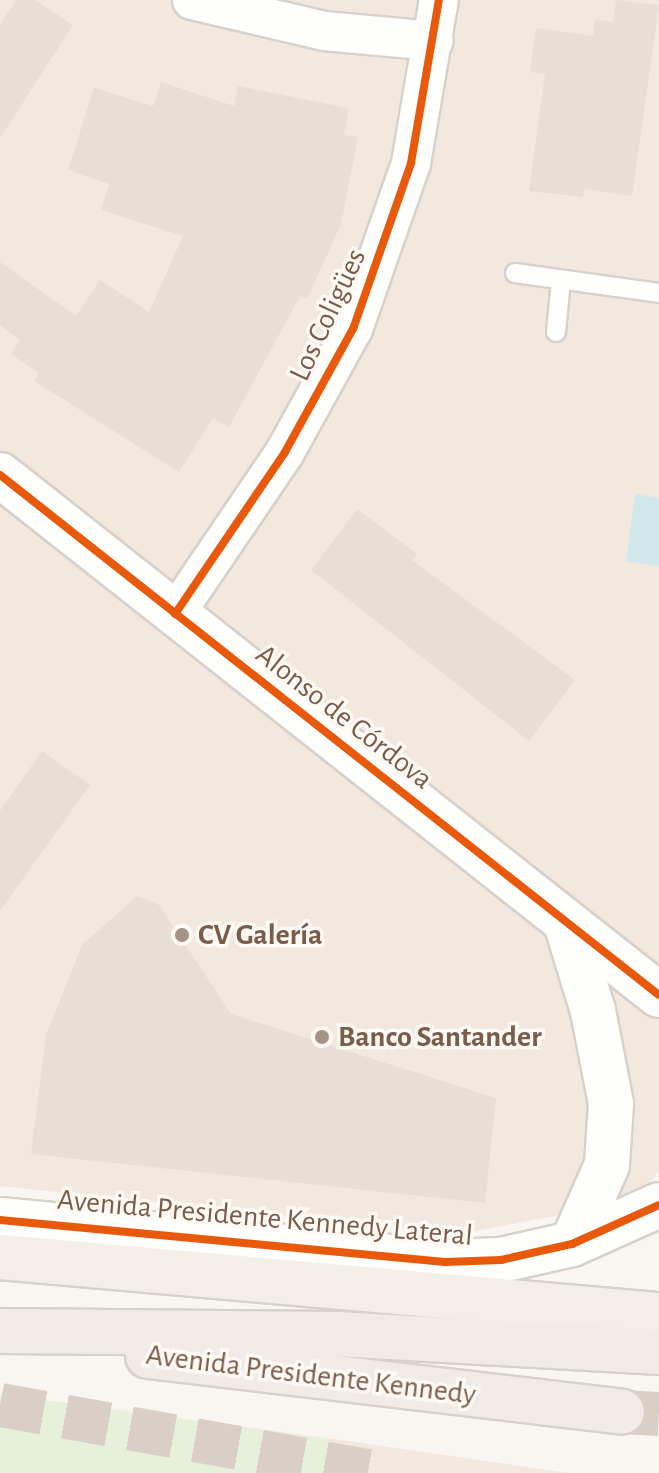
<!DOCTYPE html>
<html>
<head>
<meta charset="utf-8">
<style>
	body { margin:0 }
	#map { position:relative; width:659px; height:1473px; overflow:hidden; background:#f9f5f0; font-family:"Alegreya Sans",sans-serif }
	div>[style] { position:absolute }
	.residential>* { inset:0; background:#f2e8de }
	.green>* { inset:0; background:#e7f0db }
	.water>* { inset:0; background:#d0e8ea }
	.building>* { inset:0; background:#e6ded7 }
	.motorway-tunnel>* { height:44px; margin-top:-22px; transform-origin:0; background:repeating-linear-gradient(90deg,#d9cfc7 0 44px,transparent 0 66px) }
	.roads { filter:drop-shadow(2px 0 #d7d1cb) drop-shadow(-2px 0 #d7d1cb) drop-shadow(0 2px #d7d1cb) drop-shadow(0 -2px #d7d1cb) }
	.service>* { height:18px; margin:-9px; padding:0 9px; transform-origin:9px; border-radius:9px; background:#fefefd }
	.minor>* { height:38px; margin:-19px; padding:0 19px; transform-origin:19px; border-radius:19px; background:#fefefd }
	.tertiary>* { height:44px; margin:-22px; padding:0 22px; transform-origin:22px; border-radius:22px; background:#fefefd }
	.secondary>* { height:44px; margin:-22px; padding:0 22px; transform-origin:22px; border-radius:22px; background:#fefefd }
	.primary>* { height:44px; margin:-22px; padding:0 22px; transform-origin:22px; border-radius:22px; background:#f3eee8 }
	.motorway>* { height:44px; margin:-22px; padding:0 22px; transform-origin:22px; border-radius:22px; background:#f2eae7 }
	.cycleway>* { height:8px; margin:-4px; padding:0 4px; transform-origin:4px; border-radius:4px; background:#e8590c }
	.dots>* { width:22px; height:22px; translate:-50% -50%; box-sizing:border-box; border:4px solid #fffaf3; border-radius:50% }
	span { translate:-50% -50%; white-space:nowrap; text-align:center; line-height:1.15; -webkit-text-stroke:7px #fffaf3; paint-order:stroke }
	.street-label { font-size:30px; color:#7a5c4d }
	.poi-label { font-size:30px; color:#7a5c4d; font-weight:700 }
	.left { translate:0 -50%; text-align:left }
</style>
</head>
<body>
<div id="map">
	<div class="residential">
		<i style="clip-path:polygon(0 0,659px 0,659px 1171px,638px 1200px,460px 1234px,0 1186px)"></i>
		<i style="clip-path:polygon(327px 1438px,568px 1473px,324px 1473px)"></i>
	</div>
	<div class="green">
		<i style="clip-path:polygon(0 1394px,327px 1438px,324px 1473px,0 1473px)"></i>
	</div>
	<div class="water">
		<i style="clip-path:polygon(635px 494px,659px 498px,659px 566px,626px 562px)"></i>
	</div>
	<div class="building">
		<i style="clip-path:polygon(16px 0,35px 0,73px 25px,0 138px,0 25px)"></i>
		<i style="clip-path:polygon(616px 0,659px 5px,632px 196px,584px 189px,583px 197px,529px 191px,545px 74px,530px 72px,536px 28px,593px 36px,595px 19px,613px 22px)"></i>
		<i style="clip-path:polygon(161px 82px,234px 106px,238px 86px,349px 108px,344px 135px,358px 137px,341px 224px,307px 299px,300px 296px,229px 427px,213px 418px,179px 472px,34px 381px,39px 373px,11px 354px,20px 340px,0 325px,0 262px,76px 316px,100px 280px,149px 312px,183px 236px,101px 210px,109px 184px,68px 170px,94px 88px,153px 106px)"></i>
		<i style="clip-path:polygon(357px 509px,417px 554px,412px 560px,575px 680px,529px 741px,311px 570px)"></i>
		<i style="clip-path:polygon(42px 751px,90px 785px,0 911px,0 811px)"></i>
		<i style="clip-path:polygon(137px 896px,159px 905px,231px 1014px,496px 1098px,485px 1203px,31px 1154px,46px 1035px,82px 945px)"></i>
	</div>
	<div class="motorway-tunnel">
		<i style="left:0;top:1405px;width:385px;rotate:10.2deg"></i>
		<i style="left:622px;top:1412px;width:37px;rotate:3deg"></i>
	</div>
	<div class="roads">
		<div class="service">
			<i style="left:515px;top:273px;width:145px;rotate:7.9deg"></i>
			<i style="left:556px;top:332px;width:52px;rotate:-84.5deg"></i>
		</div>
		<div class="minor">
			<i style="left:192px;top:0;width:136px;rotate:13.2deg"></i>
			<i style="left:324px;top:31px;width:110px;rotate:5.2deg"></i>
			<i style="left:175px;top:614px;width:196px;rotate:-55.8deg"></i>
			<i style="left:285px;top:452px;width:141px;rotate:-61.1deg"></i>
			<i style="left:353px;top:329px;width:176px;rotate:-70.7deg"></i>
			<i style="left:411px;top:163px;width:165px;rotate:-80.3deg"></i>
		</div>
		<div class="tertiary">
			<i style="left:0;top:1220px;width:447px;rotate:5.4deg"></i>
			<i style="left:445px;top:1262px;width:56px;rotate:-2deg"></i>
			<i style="left:501px;top:1260px;width:73px;rotate:-12.7deg"></i>
			<i style="left:572px;top:1244px;width:95px;rotate:-24.1deg"></i>
		</div>
		<div class="secondary">
			<i style="left:0;top:475px;width:839px;rotate:38.28deg"></i>
			<i style="left:566px;top:923px;width:92px;rotate:72.9deg"></i>
			<i style="left:593px;top:1011px;width:95px;rotate:79deg"></i>
			<i style="left:611px;top:1104px;width:61px;rotate:93.8deg"></i>
			<i style="left:607px;top:1165px;width:86px;rotate:113.9deg"></i>
		</div>
		<div class="primary">
			<i style="left:0;top:1257px;width:662px;rotate:5.03deg"></i>
		</div>
		<div class="motorway">
			<i style="left:0;top:1331px;width:337px;rotate:0.5deg"></i>
			<i style="left:337px;top:1334px;width:323px;rotate:3.2deg"></i>
			<i style="left:148px;top:1356px;width:477px;rotate:6.7deg"></i>
		</div>
	</div>
	<div class="cycleway">
		<i style="left:0;top:475px;width:839px;rotate:38.28deg"></i>
		<i style="left:175px;top:614px;width:196px;rotate:-55.8deg"></i>
		<i style="left:285px;top:452px;width:141px;rotate:-61.1deg"></i>
		<i style="left:353px;top:329px;width:176px;rotate:-70.7deg"></i>
		<i style="left:411px;top:163px;width:165px;rotate:-80.3deg"></i>
		<i style="left:0;top:1220px;width:447px;rotate:5.4deg"></i>
		<i style="left:445px;top:1262px;width:56px;rotate:-2deg"></i>
		<i style="left:501px;top:1260px;width:73px;rotate:-12.7deg"></i>
		<i style="left:572px;top:1244px;width:95px;rotate:-24.1deg"></i>
	</div>
	<div class="dots">
		<i style="left:182px;top:935px;background:#a69286"></i>
		<i style="left:322px;top:1037px;background:#a69286"></i>
	</div>
	<div class="street-label">
		<span style="left:328px;top:315px;rotate:-65deg">Los Coligües</span>
		<span style="left:344px;top:717px;rotate:38deg">Alonso de Córdova</span>
		<span style="left:265px;top:1218px;rotate:5deg">Avenida Presidente Kennedy Lateral</span>
		<span style="left:311px;top:1375px;rotate:7deg">Avenida Presidente Kennedy</span>
	</div>
	<div class="poi-label">
		<span class="left" style="left:198px;top:935px">CV Galería</span>
		<span class="left" style="left:338px;top:1037px">Banco Santander</span>
	</div>
</div>
</body>
</html>
